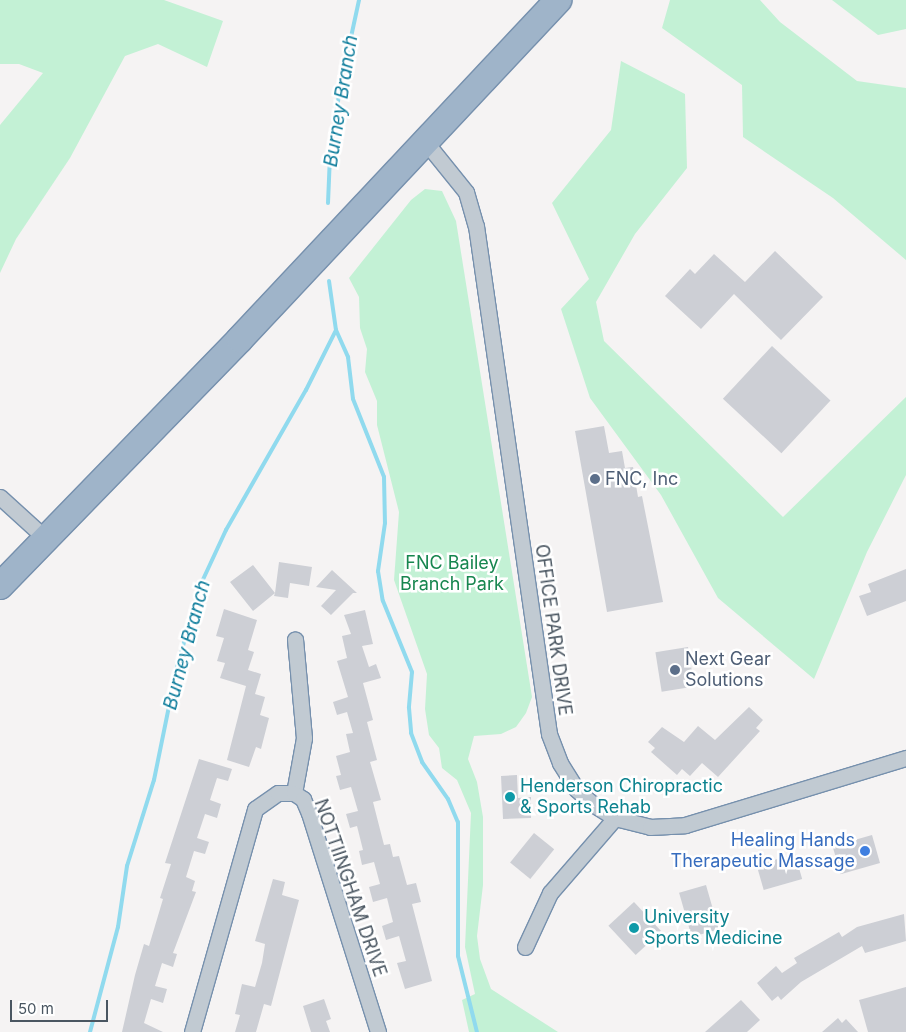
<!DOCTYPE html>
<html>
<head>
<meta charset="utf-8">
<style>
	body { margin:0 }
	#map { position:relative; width:906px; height:1032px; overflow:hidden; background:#f5f3f3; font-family:Inter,sans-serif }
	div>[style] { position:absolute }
	.green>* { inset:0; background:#c3f1d5 }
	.stream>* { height:4px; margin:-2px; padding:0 2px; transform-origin:2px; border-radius:2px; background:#90daee }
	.building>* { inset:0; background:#cdcfd5; transform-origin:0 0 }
	.roads { filter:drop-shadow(1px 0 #7690ad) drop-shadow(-1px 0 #7690ad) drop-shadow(0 1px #7690ad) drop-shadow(0 -1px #7690ad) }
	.minor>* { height:15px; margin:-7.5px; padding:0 7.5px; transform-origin:7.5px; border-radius:7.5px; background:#c1cad2 }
	.trunk>* { height:26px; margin:-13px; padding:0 13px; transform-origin:13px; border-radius:13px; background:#9fb4c9 }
	.dots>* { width:14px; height:14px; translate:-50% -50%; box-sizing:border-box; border:2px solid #fff; border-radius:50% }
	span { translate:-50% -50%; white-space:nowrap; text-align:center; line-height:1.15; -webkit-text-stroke:5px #fff; paint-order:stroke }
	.service-label { font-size:18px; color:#4e5e75 }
	.left { translate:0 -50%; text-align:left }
	.park-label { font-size:18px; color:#17864f }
	.street-label { font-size:18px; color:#4a5661 }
	.culture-label { font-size:18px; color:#0d838f }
	.shop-label { font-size:18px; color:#366cbe }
	.right { translate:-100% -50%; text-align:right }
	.water-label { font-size:19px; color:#0c7c9b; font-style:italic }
	.scale { position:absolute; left:10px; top:1000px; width:98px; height:22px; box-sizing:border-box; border:2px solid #4a5661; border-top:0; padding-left:6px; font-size:15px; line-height:18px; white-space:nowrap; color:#4a5661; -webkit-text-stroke:4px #fff; paint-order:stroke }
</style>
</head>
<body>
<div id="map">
	<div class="green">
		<i style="clip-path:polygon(0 0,164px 0,223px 21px,207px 67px,158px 44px,125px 56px,70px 158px,16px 239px,0 273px,0 125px,43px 73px,19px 64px,0 64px)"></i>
		<i style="clip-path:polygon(670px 0,760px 0,780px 22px,857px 81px,906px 88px,906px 260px,833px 198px,743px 137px,742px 85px,662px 28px)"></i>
		<i style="clip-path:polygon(832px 0,906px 0,906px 29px,878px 35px)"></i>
		<i style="clip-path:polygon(621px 61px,685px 94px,687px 168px,635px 234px,596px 302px,604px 341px,783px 517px,906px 397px,906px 475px,867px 552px,814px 679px,718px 598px,661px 495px,590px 398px,561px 309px,589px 279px,552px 203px,611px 130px)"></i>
		<i style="clip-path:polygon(425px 189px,442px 191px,456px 221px,532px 697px,526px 713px,516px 727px,501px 734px,474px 736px,468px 759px,477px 782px,483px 817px,483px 885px,477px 936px,480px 959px,491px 989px,558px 1032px,469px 1032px,462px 1000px,475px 994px,465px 947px,471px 813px,457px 780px,442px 768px,439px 748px,429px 735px,425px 709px,427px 674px,394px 580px,399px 512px,377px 425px,377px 401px,365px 372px,367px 349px,360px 328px,359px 297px,349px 278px,411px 200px)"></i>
	</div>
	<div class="stream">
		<i style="left:328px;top:203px;width:48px;rotate:-87.6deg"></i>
		<i style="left:330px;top:155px;width:68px;rotate:-81.5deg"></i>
		<i style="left:340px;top:88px;width:90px;rotate:-77.8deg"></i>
		<i style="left:329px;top:281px;width:49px;rotate:81.9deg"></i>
		<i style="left:336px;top:330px;width:30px;rotate:66deg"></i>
		<i style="left:348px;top:357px;width:42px;rotate:83.2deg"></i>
		<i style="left:353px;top:399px;width:84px;rotate:68.3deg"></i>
		<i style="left:384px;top:477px;width:46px;rotate:88.8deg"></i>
		<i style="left:385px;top:523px;width:49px;rotate:98.3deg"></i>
		<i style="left:378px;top:571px;width:30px;rotate:81deg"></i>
		<i style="left:383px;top:601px;width:77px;rotate:67.8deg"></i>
		<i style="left:412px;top:672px;width:36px;rotate:95deg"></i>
		<i style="left:409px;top:708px;width:25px;rotate:85deg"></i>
		<i style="left:411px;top:733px;width:31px;rotate:69deg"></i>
		<i style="left:422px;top:762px;width:45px;rotate:54.9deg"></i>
		<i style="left:448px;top:799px;width:25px;rotate:67deg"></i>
		<i style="left:458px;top:822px;width:134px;rotate:90deg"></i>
		<i style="left:458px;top:956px;width:78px;rotate:76deg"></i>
		<i style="left:90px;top:1032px;width:109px;rotate:-75.1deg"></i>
		<i style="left:118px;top:927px;width:62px;rotate:-81.6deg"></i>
		<i style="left:127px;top:866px;width:90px;rotate:-72.6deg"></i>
		<i style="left:154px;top:780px;width:115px;rotate:-78.5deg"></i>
		<i style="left:177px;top:667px;width:84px;rotate:-74.1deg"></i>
		<i style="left:200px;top:586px;width:62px;rotate:-65.1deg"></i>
		<i style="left:226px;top:530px;width:161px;rotate:-60.3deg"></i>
		<i style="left:306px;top:390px;width:67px;rotate:-63.4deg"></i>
	</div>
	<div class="building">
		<i style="clip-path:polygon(775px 251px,823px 297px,781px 340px,734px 294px,701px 329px,665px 296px,690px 269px,695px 274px,714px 254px,745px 282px)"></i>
		<i style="left:772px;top:346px;width:80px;height:72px;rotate:43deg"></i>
		<i style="clip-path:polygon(604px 426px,609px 453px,622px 451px,625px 468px,633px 467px,638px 497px,642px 496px,663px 602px,607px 612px,575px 431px)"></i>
		<i style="clip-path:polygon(279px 562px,312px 567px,309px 586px,290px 583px,288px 598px,274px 596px,275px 593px,253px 611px,230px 582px,253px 565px,275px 593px)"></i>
		<i style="clip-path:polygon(906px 569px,906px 601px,867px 616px,859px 596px,871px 592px,868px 584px)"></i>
		<i style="clip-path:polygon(332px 570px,357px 593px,353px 593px,331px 615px,321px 606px,336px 590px,316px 587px)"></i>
		<i style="clip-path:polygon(224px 609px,257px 620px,248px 650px,254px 652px,248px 670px,261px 674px,255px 694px,265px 697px,260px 715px,269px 718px,261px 749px,256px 747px,249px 767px,227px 760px,246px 686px,220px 678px,225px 663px,217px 661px,224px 638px,216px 636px)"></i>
		<i style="clip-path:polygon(365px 610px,373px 644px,362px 646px,369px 667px,376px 664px,381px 678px,363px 683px,373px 720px,367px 722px,377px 760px,370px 762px,381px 800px,373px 802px,384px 845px,390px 844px,393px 857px,399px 856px,407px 885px,416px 883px,421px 902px,412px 904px,432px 981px,405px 989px,397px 963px,406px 961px,399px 936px,386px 940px,382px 926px,393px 922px,387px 898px,373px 902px,369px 887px,380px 884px,374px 862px,362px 865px,359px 851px,363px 850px,357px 826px,350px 828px,346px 814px,358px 811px,351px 787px,340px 790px,336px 776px,341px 775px,336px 756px,350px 752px,346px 734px,353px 733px,347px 712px,337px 715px,333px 702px,348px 697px,337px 661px,347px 658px,342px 636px,351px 634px,344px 615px)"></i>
		<i style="left:688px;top:647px;width:40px;height:33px;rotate:81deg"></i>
		<i style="clip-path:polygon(749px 707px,763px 720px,756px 728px,760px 731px,718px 777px,702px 763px,690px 776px,682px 769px,677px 775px,651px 752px,655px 748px,648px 742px,662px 727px,684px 742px,698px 726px,715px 740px)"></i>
		<i style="clip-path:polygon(199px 759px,232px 769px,228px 781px,217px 778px,210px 800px,221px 804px,217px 818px,205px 814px,197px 838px,209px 842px,205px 854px,194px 851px,186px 877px,195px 881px,192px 891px,196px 892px,173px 953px,177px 954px,173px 967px,162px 963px,155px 986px,167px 989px,163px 1003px,151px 999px,144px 1023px,163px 1032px,122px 1032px,135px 975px,144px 944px,149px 946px,163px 899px,160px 898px,171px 864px,165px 863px)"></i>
		<i style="clip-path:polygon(517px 775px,518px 798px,531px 797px,531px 818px,503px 819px,501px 776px)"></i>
		<i style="left:534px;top:833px;width:26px;height:38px;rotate:39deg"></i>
		<i style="left:872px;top:835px;width:29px;height:41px;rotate:74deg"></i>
		<i style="left:795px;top:854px;width:26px;height:40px;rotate:74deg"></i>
		<i style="clip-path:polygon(273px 879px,285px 882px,282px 895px,299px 900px,271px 1006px,264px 1004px,256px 1032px,235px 1032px,240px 1015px,235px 1014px,242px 984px,255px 987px,262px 963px,265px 944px,255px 941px)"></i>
		<i style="left:706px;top:885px;width:46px;height:28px;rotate:74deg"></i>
		<i style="left:634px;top:902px;width:40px;height:35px;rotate:47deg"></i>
		<i style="clip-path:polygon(904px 914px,906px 941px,865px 953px,862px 946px,801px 982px,781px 1000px,778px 996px,772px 1001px,757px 983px,776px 966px,782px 973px,797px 963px,794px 958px,839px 932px,842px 937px,857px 927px)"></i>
		<i style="clip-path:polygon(906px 987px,906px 1032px,868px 1032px,859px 1000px)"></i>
		<i style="clip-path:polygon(324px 999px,331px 1019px,326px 1021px,330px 1032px,311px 1032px,303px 1006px)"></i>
		<i style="clip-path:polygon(741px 1000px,760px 1020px,747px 1032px,705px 1032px)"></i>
		<i style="clip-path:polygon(838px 1018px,842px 1023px,846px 1019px,858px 1032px,822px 1032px)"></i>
	</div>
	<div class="roads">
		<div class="minor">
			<i style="left:424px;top:140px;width:67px;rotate:51.1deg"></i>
			<i style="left:466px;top:192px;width:35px;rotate:74deg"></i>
			<i style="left:476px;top:226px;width:513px;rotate:81.82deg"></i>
			<i style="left:549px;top:734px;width:31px;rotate:69deg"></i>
			<i style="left:560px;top:763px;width:31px;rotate:58deg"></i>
			<i style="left:576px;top:789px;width:24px;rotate:42deg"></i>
			<i style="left:594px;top:805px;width:25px;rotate:32deg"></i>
			<i style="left:615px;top:818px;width:36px;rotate:14deg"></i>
			<i style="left:650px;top:827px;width:35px;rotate:-3deg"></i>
			<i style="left:685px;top:825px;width:231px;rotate:-16.9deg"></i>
			<i style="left:0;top:497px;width:61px;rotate:42.3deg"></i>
			<i style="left:294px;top:793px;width:56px;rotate:-79.7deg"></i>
			<i style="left:304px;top:738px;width:99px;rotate:-95.2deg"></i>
			<i style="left:525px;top:947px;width:60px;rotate:-65.2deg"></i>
			<i style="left:550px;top:893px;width:99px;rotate:-49.1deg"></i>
			<i style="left:192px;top:1032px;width:232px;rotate:-74.2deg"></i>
			<i style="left:255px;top:809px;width:28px;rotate:-35deg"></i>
			<i style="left:278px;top:793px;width:16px"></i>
			<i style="left:294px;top:793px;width:11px;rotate:34deg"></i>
			<i style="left:303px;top:799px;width:15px;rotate:67deg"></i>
			<i style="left:309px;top:813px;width:230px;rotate:72.5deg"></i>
		</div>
		<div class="trunk">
			<i style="left:0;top:586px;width:344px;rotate:-45.8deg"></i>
			<i style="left:240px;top:339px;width:465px;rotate:-46.8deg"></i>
		</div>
	</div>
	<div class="dots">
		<i style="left:595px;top:479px;background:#5c6f8a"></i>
		<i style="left:675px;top:670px;background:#5c6f8a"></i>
		<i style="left:510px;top:797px;background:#0f9aa8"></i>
		<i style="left:865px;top:851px;background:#3f7fe0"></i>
		<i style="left:634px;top:928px;background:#0f9aa8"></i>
	</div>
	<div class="service-label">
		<span class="left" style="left:605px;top:479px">FNC, Inc</span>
		<span class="left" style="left:685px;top:670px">Next Gear<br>Solutions</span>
	</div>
	<div class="park-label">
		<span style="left:452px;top:574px">FNC Bailey<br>Branch Park</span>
	</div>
	<div class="street-label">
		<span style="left:553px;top:630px;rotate:82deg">OFFICE PARK DRIVE</span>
		<span style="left:350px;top:888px;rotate:71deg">NOTTIINGHAM DRIVE</span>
	</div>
	<div class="culture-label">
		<span class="left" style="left:520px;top:797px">Henderson Chiropractic<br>&amp; Sports Rehab</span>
		<span class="left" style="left:644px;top:928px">University<br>Sports Medicine</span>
	</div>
	<div class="shop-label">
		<span class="right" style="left:855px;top:851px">Healing Hands<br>Therapeutic Massage</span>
	</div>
	<div class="water-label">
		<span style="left:341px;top:101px;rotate:-81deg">Burney Branch</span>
		<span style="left:187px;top:645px;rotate:-75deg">Burney Branch</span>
	</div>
	<div class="scale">50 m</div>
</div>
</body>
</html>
